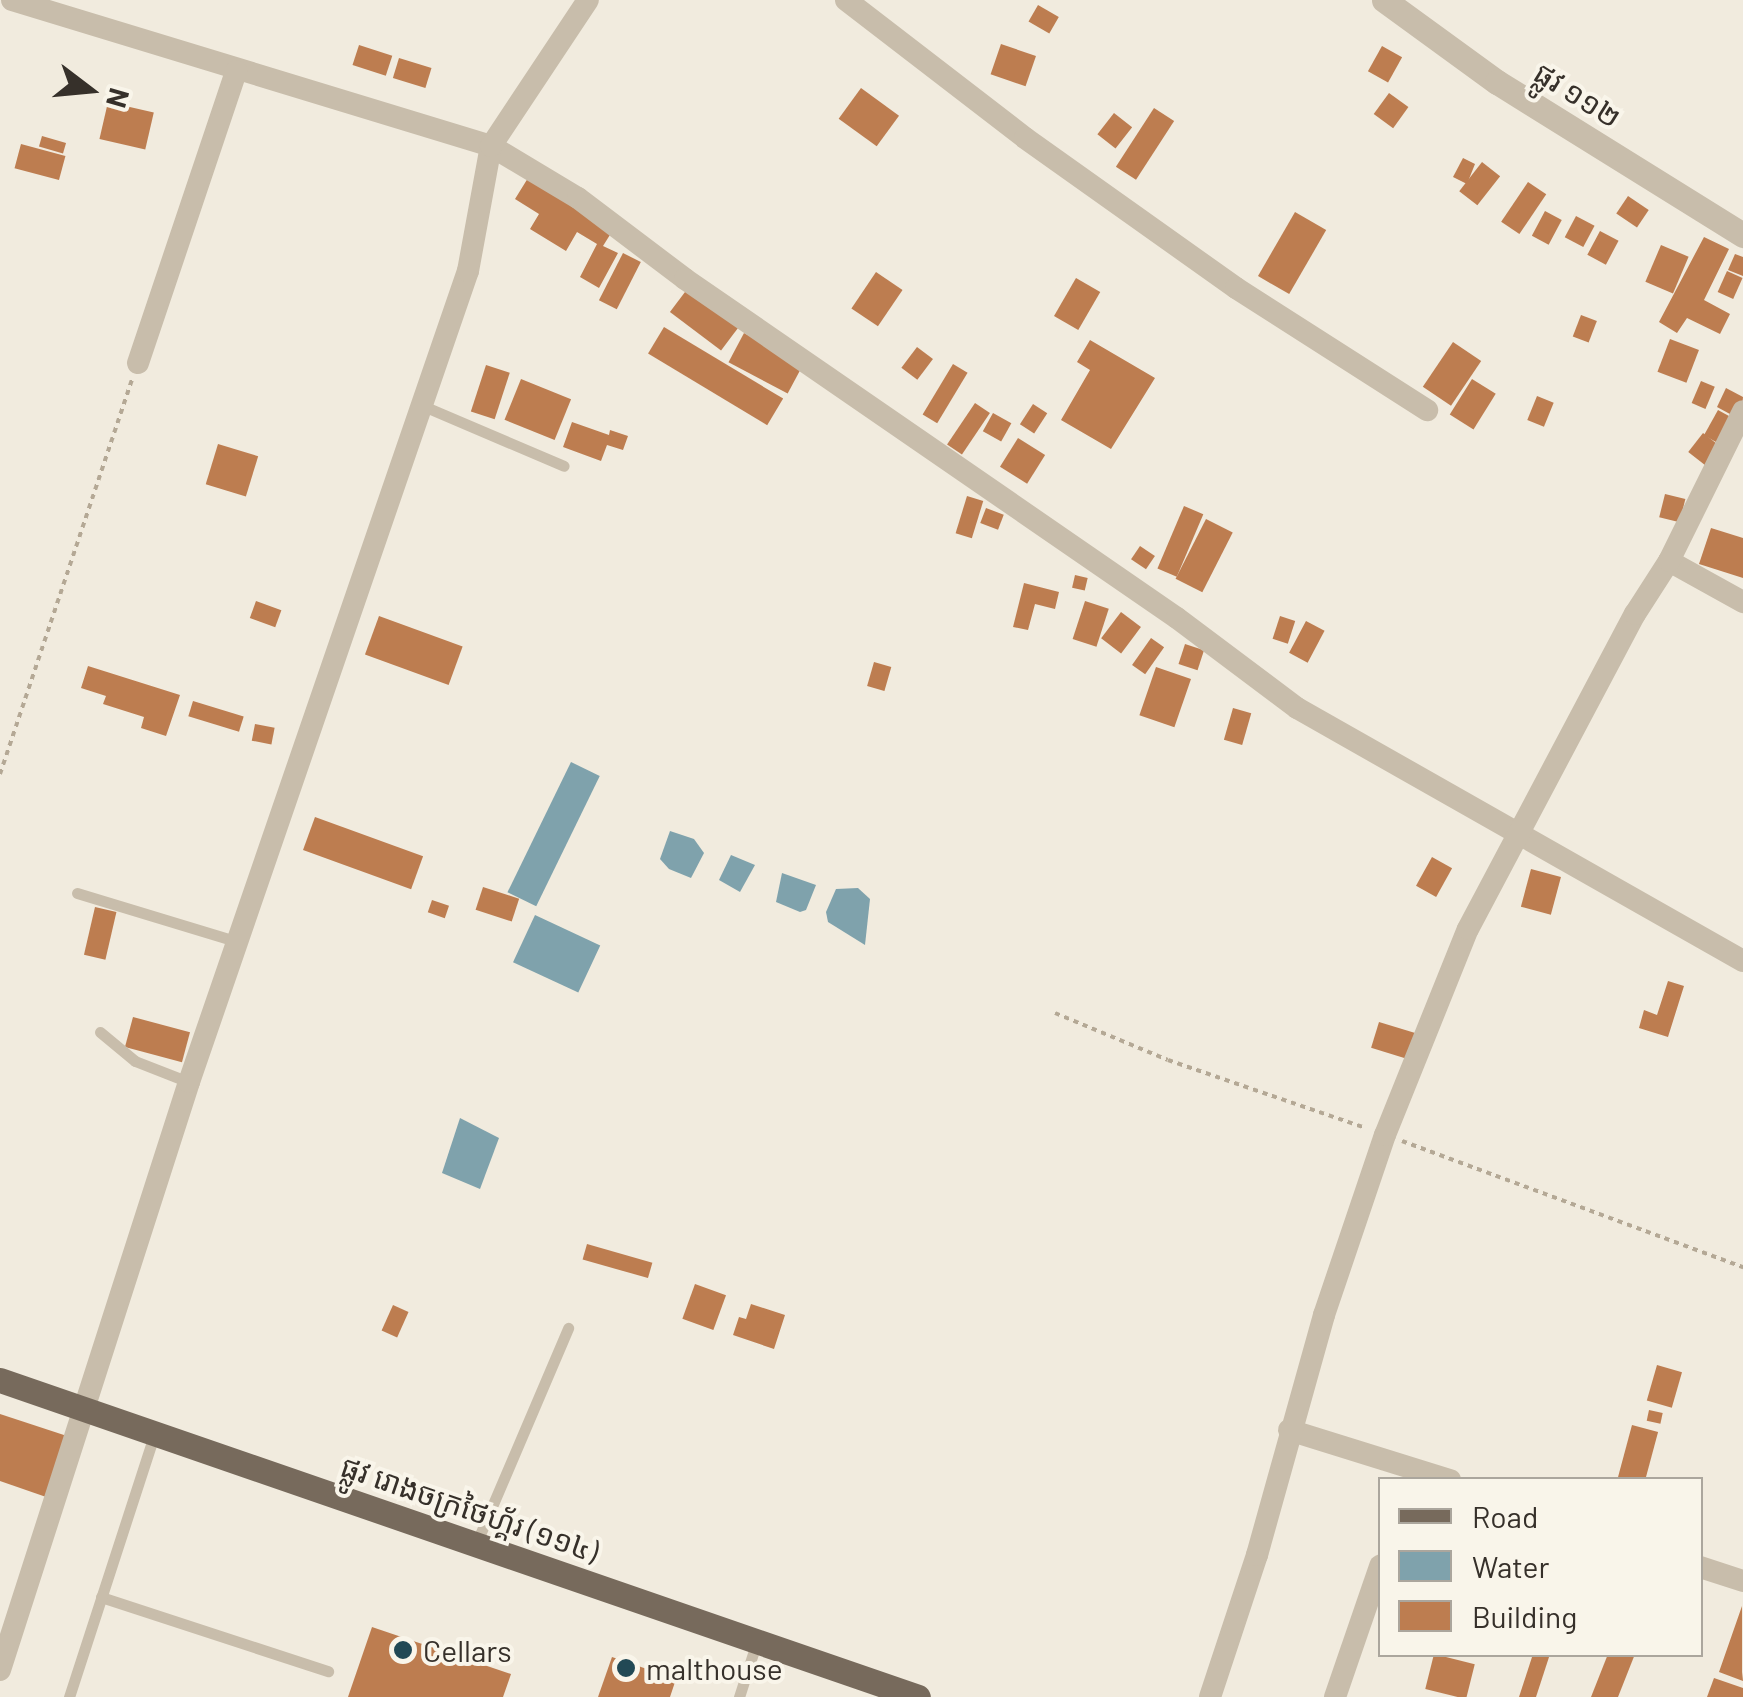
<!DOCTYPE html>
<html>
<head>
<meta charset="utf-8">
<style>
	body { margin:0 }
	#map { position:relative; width:1743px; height:1697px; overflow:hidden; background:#f1ebde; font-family:Barlow,"Noto Sans Khmer",sans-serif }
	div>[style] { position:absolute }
	.water>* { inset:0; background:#7fa2ac; transform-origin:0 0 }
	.building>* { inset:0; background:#bd7d50; transform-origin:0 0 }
	.path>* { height:4px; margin-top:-2px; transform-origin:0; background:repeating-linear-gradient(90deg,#b4a895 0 5px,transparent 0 10px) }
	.service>* { height:11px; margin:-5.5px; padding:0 5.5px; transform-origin:5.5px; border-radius:5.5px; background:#c8bdab }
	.minor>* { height:22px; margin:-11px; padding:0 11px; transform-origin:11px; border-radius:11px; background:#c8bdab }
	.tertiary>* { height:25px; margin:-12.5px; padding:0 12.5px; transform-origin:12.5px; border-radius:12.5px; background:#c8bdab }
	.primary>* { height:25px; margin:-12.5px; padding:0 12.5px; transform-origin:12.5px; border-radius:12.5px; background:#776a5c }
	.dots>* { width:28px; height:28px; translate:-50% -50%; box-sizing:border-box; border:5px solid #f9f5ea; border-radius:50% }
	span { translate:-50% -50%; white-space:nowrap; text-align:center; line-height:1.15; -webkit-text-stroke:8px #f9f5ea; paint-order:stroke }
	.street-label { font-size:30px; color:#36302a }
	.poi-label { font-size:30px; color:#36302a }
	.left { translate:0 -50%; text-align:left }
	.legend { position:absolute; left:1378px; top:1477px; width:325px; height:180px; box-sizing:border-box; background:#f9f5ea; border:2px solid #aba69d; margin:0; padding:12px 18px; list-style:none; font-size:30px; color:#36302a }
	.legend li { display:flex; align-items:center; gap:20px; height:50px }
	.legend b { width:50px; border:2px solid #aba69d }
	.north { position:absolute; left:40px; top:40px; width:100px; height:100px; -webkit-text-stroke:8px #f9f5ea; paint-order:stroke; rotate:106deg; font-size:28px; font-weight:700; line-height:40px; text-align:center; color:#36302a }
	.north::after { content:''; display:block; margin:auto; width:35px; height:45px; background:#36302a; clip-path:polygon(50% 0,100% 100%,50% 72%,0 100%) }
</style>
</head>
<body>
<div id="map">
	<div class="water">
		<i style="left:571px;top:762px;width:32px;height:145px;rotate:26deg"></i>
		<i style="clip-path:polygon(670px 831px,694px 839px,704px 853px,691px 878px,669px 869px,660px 859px)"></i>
		<i style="clip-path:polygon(731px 855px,755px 865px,740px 892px,719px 880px)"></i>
		<i style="clip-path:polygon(782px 873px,816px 885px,806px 910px,800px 912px,776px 902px)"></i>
		<i style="clip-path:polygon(858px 888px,870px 899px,865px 945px,828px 922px,826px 912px,836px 889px)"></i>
		<i style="left:535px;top:915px;width:72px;height:52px;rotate:25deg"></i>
		<i style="clip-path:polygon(460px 1118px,499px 1138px,480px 1189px,442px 1173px)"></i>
	</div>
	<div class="building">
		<i style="left:1038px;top:5px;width:24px;height:19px;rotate:30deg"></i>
		<i style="left:1001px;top:44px;width:37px;height:32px;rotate:19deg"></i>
		<i style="left:359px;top:45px;width:35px;height:21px;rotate:18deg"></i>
		<i style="left:1382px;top:46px;width:23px;height:29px;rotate:29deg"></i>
		<i style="left:399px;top:58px;width:34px;height:21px;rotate:17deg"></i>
		<i style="left:861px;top:88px;width:47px;height:38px;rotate:36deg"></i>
		<i style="left:1389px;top:93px;width:24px;height:26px;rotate:36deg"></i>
		<i style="left:108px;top:102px;width:47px;height:38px;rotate:13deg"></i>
		<i style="left:1154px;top:108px;width:24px;height:70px;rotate:33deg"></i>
		<i style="left:1114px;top:113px;width:23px;height:27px;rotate:38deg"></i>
		<i style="left:42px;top:136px;width:25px;height:11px;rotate:16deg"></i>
		<i style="left:21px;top:144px;width:46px;height:25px;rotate:15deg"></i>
		<i style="clip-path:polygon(1463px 158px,1475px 164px,1467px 184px,1453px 177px)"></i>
		<i style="left:1482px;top:162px;width:23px;height:37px;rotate:38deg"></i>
		<i style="clip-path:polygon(528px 178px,613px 230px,603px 246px,618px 253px,599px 288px,580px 277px,597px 244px,577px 232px,566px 251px,530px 229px,539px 214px,515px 199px)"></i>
		<i style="left:1528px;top:182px;width:22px;height:48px;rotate:34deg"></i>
		<i style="left:1628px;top:196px;width:25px;height:21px;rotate:34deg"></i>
		<i style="left:1545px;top:211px;width:19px;height:28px;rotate:28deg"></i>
		<i style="left:1295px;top:212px;width:36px;height:74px;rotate:30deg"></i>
		<i style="left:1576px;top:216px;width:21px;height:24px;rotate:28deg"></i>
		<i style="left:1600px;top:231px;width:21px;height:27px;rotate:28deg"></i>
		<i style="clip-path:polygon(1704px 237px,1729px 249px,1704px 300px,1730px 314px,1720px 334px,1687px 318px,1677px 333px,1659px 322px)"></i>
		<i style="left:1661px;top:245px;width:30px;height:40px;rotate:23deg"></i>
		<i style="left:623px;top:253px;width:20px;height:53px;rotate:27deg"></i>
		<i style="clip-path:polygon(1735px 254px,1743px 257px,1743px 276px,1728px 270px)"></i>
		<i style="left:1727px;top:271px;width:17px;height:23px;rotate:24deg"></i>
		<i style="left:876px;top:272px;width:32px;height:44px;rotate:34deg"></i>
		<i style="left:1076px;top:278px;width:28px;height:44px;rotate:30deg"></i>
		<i style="left:688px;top:288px;width:64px;height:30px;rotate:37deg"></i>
		<i style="left:1581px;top:315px;width:17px;height:23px;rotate:21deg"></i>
		<i style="left:664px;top:327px;width:139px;height:31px;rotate:31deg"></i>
		<i style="left:744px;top:333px;width:67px;height:33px;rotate:28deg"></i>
		<i style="left:1670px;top:339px;width:31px;height:35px;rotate:21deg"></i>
		<i style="clip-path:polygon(1090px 340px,1155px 378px,1111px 449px,1061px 420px,1090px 370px,1077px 362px)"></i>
		<i style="left:1453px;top:342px;width:34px;height:54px;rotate:34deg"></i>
		<i style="left:917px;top:347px;width:20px;height:26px;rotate:37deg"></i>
		<i style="left:953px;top:364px;width:17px;height:59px;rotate:31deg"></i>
		<i style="left:486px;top:365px;width:25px;height:49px;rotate:18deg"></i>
		<i style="left:521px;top:379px;width:54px;height:44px;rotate:22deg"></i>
		<i style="left:1472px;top:379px;width:28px;height:42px;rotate:32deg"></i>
		<i style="left:1701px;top:381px;width:15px;height:24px;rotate:23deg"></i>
		<i style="clip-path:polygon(1726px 388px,1743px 397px,1741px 420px,1717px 407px)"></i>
		<i style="left:1537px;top:396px;width:18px;height:26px;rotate:22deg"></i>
		<i style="left:975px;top:403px;width:18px;height:50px;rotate:34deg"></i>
		<i style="left:1033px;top:404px;width:17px;height:24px;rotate:33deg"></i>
		<i style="left:1718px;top:410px;width:25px;height:29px;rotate:29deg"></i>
		<i style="left:993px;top:413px;width:21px;height:21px;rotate:29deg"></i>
		<i style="clip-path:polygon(572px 422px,609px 435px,610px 430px,628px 436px,623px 450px,607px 445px,601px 461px,563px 447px)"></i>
		<i style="left:1703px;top:433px;width:24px;height:24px;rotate:38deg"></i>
		<i style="left:1018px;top:438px;width:32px;height:34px;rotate:32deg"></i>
		<i style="left:218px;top:444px;width:42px;height:42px;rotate:17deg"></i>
		<i style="left:1665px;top:494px;width:21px;height:24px;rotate:14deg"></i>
		<i style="left:967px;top:496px;width:17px;height:39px;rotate:17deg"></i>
		<i style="left:1184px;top:506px;width:21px;height:68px;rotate:23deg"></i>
		<i style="left:986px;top:508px;width:19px;height:16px;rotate:21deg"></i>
		<i style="left:1206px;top:519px;width:30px;height:67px;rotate:27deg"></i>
		<i style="clip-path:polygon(1711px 528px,1743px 538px,1743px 578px,1699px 564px)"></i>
		<i style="left:1140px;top:546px;width:18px;height:16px;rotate:34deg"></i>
		<i style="left:1075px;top:575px;width:13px;height:13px;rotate:13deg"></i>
		<i style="clip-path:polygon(1024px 583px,1059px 592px,1055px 609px,1035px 604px,1028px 630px,1013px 627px)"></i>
		<i style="left:256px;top:601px;width:27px;height:18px;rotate:20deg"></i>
		<i style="left:1085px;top:601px;width:25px;height:40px;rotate:18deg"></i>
		<i style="left:1121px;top:612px;width:25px;height:33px;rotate:37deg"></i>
		<i style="left:379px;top:616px;width:89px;height:41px;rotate:20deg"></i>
		<i style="left:1280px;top:616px;width:16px;height:24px;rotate:18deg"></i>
		<i style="left:1306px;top:621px;width:21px;height:36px;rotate:28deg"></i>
		<i style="left:1151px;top:638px;width:16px;height:33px;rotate:35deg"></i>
		<i style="left:1185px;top:644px;width:20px;height:21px;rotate:18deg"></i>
		<i style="left:874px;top:662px;width:18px;height:25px;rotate:16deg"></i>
		<i style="clip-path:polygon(88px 666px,180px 695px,166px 736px,141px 728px,144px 717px,103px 704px,106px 696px,81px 688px)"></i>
		<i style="left:1156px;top:667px;width:37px;height:51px;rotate:19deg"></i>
		<i style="left:193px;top:701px;width:53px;height:16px;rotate:17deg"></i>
		<i style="left:1233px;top:708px;width:19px;height:33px;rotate:16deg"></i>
		<i style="left:255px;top:724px;width:20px;height:17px;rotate:11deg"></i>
		<i style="left:315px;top:817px;width:115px;height:35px;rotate:20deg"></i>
		<i style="left:1432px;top:857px;width:23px;height:33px;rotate:29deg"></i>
		<i style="left:1531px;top:869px;width:31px;height:39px;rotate:15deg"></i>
		<i style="left:483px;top:887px;width:38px;height:24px;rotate:18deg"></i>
		<i style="left:432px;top:900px;width:18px;height:13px;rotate:19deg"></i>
		<i style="left:95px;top:907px;width:22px;height:49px;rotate:13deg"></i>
		<i style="clip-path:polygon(1668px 981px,1684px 986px,1668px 1037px,1639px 1028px,1644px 1010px,1657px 1015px)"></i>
		<i style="left:133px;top:1017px;width:59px;height:31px;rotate:15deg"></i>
		<i style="left:1379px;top:1022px;width:49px;height:27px;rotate:17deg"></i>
		<i style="left:587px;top:1244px;width:68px;height:16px;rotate:16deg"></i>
		<i style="left:695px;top:1284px;width:33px;height:37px;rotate:20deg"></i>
		<i style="clip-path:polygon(751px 1304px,785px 1315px,774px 1349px,733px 1335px,739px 1317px,746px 1319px)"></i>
		<i style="left:393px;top:1305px;width:17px;height:28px;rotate:24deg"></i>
		<i style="left:1657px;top:1365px;width:26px;height:37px;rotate:16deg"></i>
		<i style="left:1649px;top:1410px;width:14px;height:11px;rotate:12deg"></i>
		<i style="clip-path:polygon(0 1414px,70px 1437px,49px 1498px,0 1481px)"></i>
		<i style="left:1632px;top:1425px;width:27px;height:57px;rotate:15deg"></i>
		<i style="clip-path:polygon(1742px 1606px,1742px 1672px,1743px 1681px,1719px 1672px)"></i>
		<i style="clip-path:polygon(372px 1627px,511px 1674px,503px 1697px,348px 1697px)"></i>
		<i style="left:1434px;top:1654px;width:42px;height:36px;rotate:14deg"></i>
		<i style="clip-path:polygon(1533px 1654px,1550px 1654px,1536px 1697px,1519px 1697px)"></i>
		<i style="clip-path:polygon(1608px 1654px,1635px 1654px,1618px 1697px,1591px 1697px)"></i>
		<i style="clip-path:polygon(612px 1657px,676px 1679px,670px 1697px,598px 1697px)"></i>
		<i style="clip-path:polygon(1714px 1678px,1743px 1688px,1743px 1697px,1707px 1697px)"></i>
	</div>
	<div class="path">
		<i style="left:0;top:774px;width:416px;rotate:-71.5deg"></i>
		<i style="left:1055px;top:1013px;width:122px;rotate:22.6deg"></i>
		<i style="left:1168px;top:1060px;width:208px;rotate:19deg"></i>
		<i style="left:1402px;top:1141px;width:364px;rotate:20.3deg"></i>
	</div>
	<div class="service">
		<i style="left:421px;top:405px;width:155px;rotate:23.1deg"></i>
		<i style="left:77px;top:893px;width:168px;rotate:16.9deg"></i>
		<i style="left:100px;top:1032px;width:45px;rotate:39.6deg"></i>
		<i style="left:135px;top:1061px;width:58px;rotate:21.3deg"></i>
		<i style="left:476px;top:1544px;width:235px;rotate:-66.9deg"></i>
		<i style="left:101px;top:1597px;width:239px;rotate:18.1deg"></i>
		<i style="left:69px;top:1697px;width:275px;rotate:-72deg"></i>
		<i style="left:739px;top:1697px;width:59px;rotate:-72.2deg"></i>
	</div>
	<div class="minor">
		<i style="left:12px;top:0;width:501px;rotate:16.95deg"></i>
		<i style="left:491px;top:146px;width:101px;rotate:30.9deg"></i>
		<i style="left:578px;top:198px;width:134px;rotate:37.1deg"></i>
		<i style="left:685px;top:279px;width:597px;rotate:34.57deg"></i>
		<i style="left:1177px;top:618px;width:150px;rotate:36.9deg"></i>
		<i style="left:1297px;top:708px;width:513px;rotate:29.56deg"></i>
		<i style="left:846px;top:0;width:226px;rotate:37.6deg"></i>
		<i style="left:1025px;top:138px;width:259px;rotate:35.4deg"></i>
		<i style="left:1236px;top:288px;width:227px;rotate:32.6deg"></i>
		<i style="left:138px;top:363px;width:308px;rotate:-71.4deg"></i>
		<i style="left:1669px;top:561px;width:85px;rotate:29deg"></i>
		<i style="left:1289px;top:1430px;width:169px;rotate:17.3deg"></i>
		<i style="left:1700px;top:1567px;width:45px;rotate:18deg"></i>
		<i style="left:0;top:1670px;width:618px;rotate:-72.18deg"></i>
		<i style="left:189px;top:1082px;width:858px;rotate:-71.02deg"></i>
		<i style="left:468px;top:271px;width:127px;rotate:-79.6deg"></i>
		<i style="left:491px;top:146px;width:175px;rotate:-56.4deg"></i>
		<i style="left:1210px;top:1697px;width:150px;rotate:-71.7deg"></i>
		<i style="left:1257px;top:1555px;width:249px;rotate:-74.4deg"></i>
		<i style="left:1324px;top:1315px;width:190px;rotate:-71.3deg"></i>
		<i style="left:1385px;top:1135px;width:222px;rotate:-68.1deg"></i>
		<i style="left:1468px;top:929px;width:357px;rotate:-62.1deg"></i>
		<i style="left:1635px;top:614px;width:63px;rotate:-57.3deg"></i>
		<i style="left:1669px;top:561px;width:167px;rotate:-63.7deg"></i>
		<i style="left:1335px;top:1697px;width:139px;rotate:-71deg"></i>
	</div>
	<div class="tertiary">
		<i style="left:1384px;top:0;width:140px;rotate:36deg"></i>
		<i style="left:1497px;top:82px;width:290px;rotate:31.9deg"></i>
	</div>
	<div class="primary">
		<i style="left:0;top:1380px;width:971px;rotate:19.05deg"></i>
	</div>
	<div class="dots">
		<i style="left:403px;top:1650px;background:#224955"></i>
		<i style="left:626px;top:1668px;background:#224955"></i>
	</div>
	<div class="street-label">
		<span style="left:1578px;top:94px;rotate:32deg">ផ្លូវ ១១២</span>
		<span style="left:470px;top:1508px;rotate:19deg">ផ្លូវ រោងចក្រថៃហ្គ័រ (១១៤)</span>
	</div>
	<div class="poi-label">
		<span class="left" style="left:423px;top:1650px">Cellars</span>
		<span class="left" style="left:646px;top:1668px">malthouse</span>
	</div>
	<ul class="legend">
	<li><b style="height:12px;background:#776a5c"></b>Road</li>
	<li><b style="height:28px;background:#7fa2ac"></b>Water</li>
	<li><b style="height:28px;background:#bd7d50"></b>Building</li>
	</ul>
	<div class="north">N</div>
</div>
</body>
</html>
